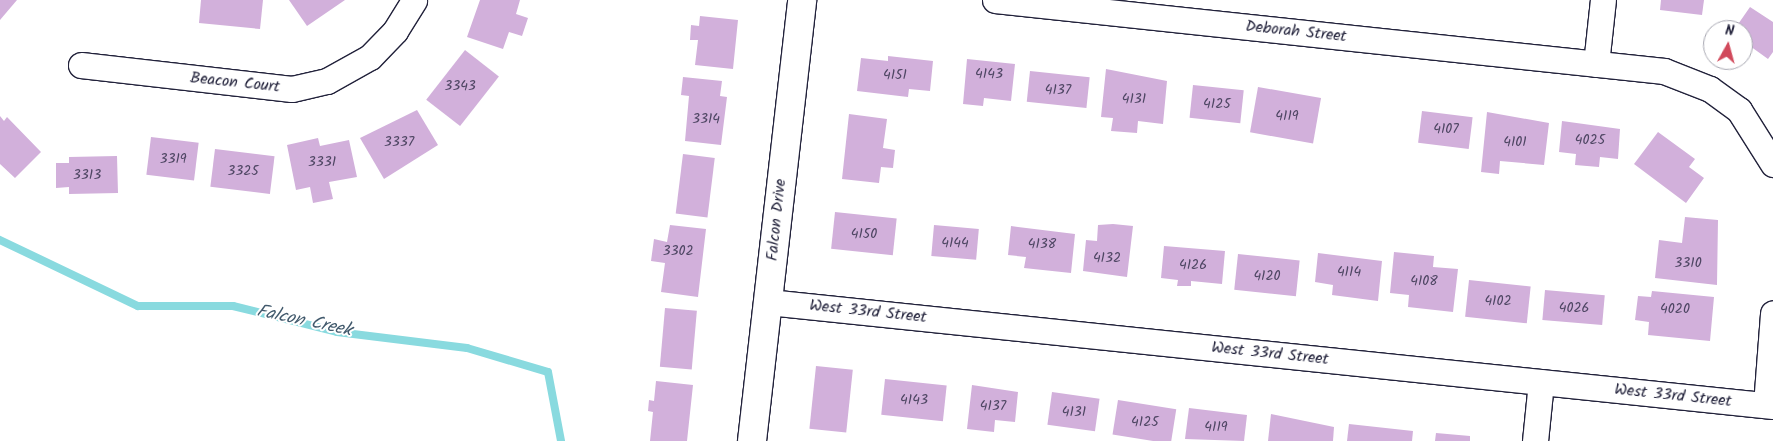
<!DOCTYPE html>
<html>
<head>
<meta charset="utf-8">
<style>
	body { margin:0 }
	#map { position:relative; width:1773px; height:441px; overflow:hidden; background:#fff; font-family:Kalam,sans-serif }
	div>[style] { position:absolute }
	.stream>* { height:8px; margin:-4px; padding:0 4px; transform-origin:4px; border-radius:4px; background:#89dadf }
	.building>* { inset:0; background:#d2b0db; transform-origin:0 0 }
	.roads { filter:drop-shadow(1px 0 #22223b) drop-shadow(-1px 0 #22223b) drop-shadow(0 1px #22223b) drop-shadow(0 -1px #22223b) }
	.street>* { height:25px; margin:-12.5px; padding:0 12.5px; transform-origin:12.5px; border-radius:12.5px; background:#fff }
	.secondary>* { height:28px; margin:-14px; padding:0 14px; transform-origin:14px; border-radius:14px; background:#fff }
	span { translate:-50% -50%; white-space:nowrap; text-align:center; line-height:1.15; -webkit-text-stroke:4px #fff; paint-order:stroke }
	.number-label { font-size:14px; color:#4e4663 }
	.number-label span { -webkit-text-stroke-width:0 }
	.street-label { font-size:16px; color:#22223b }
	.water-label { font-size:18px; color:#41596c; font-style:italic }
	.north { position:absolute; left:1703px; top:20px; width:50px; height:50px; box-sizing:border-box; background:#fff; border:1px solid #a7a7b1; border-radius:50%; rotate:7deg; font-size:14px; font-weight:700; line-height:20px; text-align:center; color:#22223b }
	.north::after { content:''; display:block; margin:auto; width:18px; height:22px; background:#d1495b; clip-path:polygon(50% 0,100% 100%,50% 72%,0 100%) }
</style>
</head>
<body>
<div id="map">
	<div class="stream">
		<i style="left:0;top:240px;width:153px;rotate:25.6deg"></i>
		<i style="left:138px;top:306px;width:95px"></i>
		<i style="left:233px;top:306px;width:107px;rotate:14deg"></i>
		<i style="left:337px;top:332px;width:131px;rotate:7deg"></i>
		<i style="left:467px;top:348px;width:84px;rotate:16.5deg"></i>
		<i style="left:548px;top:372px;width:70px;rotate:79.3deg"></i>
	</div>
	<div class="building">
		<i style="clip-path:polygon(0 0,17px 0,0 20px)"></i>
		<i style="clip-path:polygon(201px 0,263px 0,260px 29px,199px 23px)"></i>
		<i style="clip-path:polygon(289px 0,345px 0,307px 26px)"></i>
		<i style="clip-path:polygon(480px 0,520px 0,516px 14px,528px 18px,522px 36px,509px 32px,503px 49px,467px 37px)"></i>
		<i style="clip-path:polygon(1661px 0,1704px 0,1702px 15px,1660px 10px)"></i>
		<i style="clip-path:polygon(1750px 7px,1773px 22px,1773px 52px,1768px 59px,1743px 41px,1743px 30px,1734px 30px)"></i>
		<i style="clip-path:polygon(700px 16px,738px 20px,733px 69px,695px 65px,698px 40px,690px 40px,691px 25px,699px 26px)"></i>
		<i style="left:465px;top:50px;width:43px;height:63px;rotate:38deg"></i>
		<i style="clip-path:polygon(888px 56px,933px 61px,930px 91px,909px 89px,908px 97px,857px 91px,861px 58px,888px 61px)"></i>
		<i style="clip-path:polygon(967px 59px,1015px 64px,1011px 101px,984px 98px,983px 106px,963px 104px)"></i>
		<i style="clip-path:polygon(1106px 69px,1167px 81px,1163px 124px,1138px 121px,1137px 133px,1111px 131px,1113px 118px,1101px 117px)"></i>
		<i style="left:1030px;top:71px;width:60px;height:31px;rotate:6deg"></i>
		<i style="clip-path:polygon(683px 77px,722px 81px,720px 96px,727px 97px,721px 145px,685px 141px,689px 96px,681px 95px)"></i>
		<i style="left:1193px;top:85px;width:51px;height:33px;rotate:6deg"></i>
		<i style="left:1258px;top:87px;width:64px;height:46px;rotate:10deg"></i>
		<i style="clip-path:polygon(417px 110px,438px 145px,384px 179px,360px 138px)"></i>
		<i style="left:1422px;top:111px;width:51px;height:32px;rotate:7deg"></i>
		<i style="clip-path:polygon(1487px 112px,1549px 123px,1544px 165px,1500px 161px,1499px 174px,1481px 172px)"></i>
		<i style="clip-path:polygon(849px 114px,887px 119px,883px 148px,895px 150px,893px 168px,881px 167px,879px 183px,842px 179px)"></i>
		<i style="clip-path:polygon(0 116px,4px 121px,7px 117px,41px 152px,15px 178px,0 164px)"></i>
		<i style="clip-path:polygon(1562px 121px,1620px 129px,1618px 159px,1600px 157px,1599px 167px,1575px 165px,1576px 154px,1559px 152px)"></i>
		<i style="clip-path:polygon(1658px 132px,1695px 159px,1689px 167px,1704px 178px,1686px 203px,1634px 164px)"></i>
		<i style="left:151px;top:137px;width:48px;height:38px;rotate:7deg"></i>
		<i style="clip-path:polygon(318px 138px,320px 146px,349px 140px,357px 177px,329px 182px,333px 199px,313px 203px,310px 187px,296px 190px,287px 145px)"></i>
		<i style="left:215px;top:149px;width:60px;height:38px;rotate:7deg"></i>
		<i style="left:683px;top:154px;width:32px;height:60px;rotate:7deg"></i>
		<i style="clip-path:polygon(117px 156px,118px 193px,69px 194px,69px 187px,56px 188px,56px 163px,69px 163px,69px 157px)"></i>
		<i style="left:835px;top:212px;width:62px;height:37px;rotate:6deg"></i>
		<i style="clip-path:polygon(1685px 217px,1718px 220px,1717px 285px,1655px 278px,1659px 240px,1682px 243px)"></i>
		<i style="clip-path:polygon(1113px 224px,1133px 226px,1127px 277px,1083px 271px,1086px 240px,1097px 241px,1098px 225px)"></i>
		<i style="clip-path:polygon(670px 225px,706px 229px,698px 297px,661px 292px,665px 263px,651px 261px,654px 239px,667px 242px)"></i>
		<i style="left:934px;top:225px;width:45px;height:31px;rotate:5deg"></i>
		<i style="clip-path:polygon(1011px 226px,1075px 234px,1071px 273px,1024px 268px,1026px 257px,1008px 255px)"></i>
		<i style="clip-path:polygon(1164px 246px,1225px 251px,1222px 284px,1191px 281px,1191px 286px,1177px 286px,1178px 280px,1161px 278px)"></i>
		<i style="clip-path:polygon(1394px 252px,1434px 256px,1433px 267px,1458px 269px,1453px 312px,1408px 307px,1409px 295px,1390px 293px)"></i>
		<i style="clip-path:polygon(1318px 253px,1382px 261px,1378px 301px,1332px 295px,1333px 285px,1315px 282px)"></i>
		<i style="left:1238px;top:254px;width:62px;height:36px;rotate:6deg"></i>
		<i style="left:1469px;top:280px;width:62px;height:37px;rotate:6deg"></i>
		<i style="left:1545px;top:290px;width:60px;height:30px;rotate:5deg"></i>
		<i style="clip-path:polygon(1652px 291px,1714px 297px,1710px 341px,1648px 335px,1649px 322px,1635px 320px,1638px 296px,1651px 297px)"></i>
		<i style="left:665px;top:308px;width:32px;height:59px;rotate:5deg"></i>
		<i style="left:816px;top:366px;width:37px;height:63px;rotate:6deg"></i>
		<i style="left:885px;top:379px;width:62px;height:36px;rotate:6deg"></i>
		<i style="clip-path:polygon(656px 381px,693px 385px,687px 441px,650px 441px,653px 412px,648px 411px,649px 400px,654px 401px)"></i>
		<i style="clip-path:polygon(972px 385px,1018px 392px,1015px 422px,995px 420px,994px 432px,967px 429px)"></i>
		<i style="left:1052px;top:392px;width:48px;height:33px;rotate:8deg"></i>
		<i style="left:1118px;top:400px;width:59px;height:35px;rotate:9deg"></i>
		<i style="clip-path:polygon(1189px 408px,1247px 415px,1244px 441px,1185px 439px)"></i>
		<i style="clip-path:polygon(1271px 414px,1334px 427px,1333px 441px,1268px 441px)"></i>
		<i style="clip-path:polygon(1349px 424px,1413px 431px,1412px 441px,1347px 441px)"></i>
		<i style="clip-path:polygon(1436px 433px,1470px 436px,1470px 441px,1435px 441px)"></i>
	</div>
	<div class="roads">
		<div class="street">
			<i style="left:995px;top:0;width:673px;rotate:6.06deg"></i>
			<i style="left:1664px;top:71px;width:49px;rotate:21.4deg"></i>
			<i style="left:1710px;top:89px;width:36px;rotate:36deg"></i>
			<i style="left:1739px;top:110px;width:64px;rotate:57.8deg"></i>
			<i style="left:1596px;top:64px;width:64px;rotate:-83.8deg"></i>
			<i style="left:81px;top:65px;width:212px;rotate:6.5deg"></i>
			<i style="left:292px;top:89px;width:36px;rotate:-13deg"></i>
			<i style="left:327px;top:81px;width:49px;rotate:-29.2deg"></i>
			<i style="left:370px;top:57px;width:36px;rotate:-46deg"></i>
			<i style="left:395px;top:31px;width:36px;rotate:-58deg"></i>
			<i style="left:768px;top:302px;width:1010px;rotate:5.91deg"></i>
			<i style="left:1766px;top:405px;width:92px;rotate:-85.6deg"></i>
			<i style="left:1535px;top:441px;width:59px;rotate:-84.2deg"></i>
		</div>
		<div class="secondary">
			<i style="left:752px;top:441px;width:444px;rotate:-83.5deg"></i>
		</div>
	</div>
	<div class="number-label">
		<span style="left:989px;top:74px">4143</span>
		<span style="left:895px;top:75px">4151</span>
		<span style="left:460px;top:86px">3343</span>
		<span style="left:1058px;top:90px">4137</span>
		<span style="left:1134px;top:99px">4131</span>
		<span style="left:1217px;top:104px">4125</span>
		<span style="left:1287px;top:116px">4119</span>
		<span style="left:706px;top:119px">3314</span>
		<span style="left:1446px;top:129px">4107</span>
		<span style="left:1590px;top:140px">4025</span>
		<span style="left:399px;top:142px">3337</span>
		<span style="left:1515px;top:142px">4101</span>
		<span style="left:173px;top:159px">3319</span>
		<span style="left:322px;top:162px">3331</span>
		<span style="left:243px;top:171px">3325</span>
		<span style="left:87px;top:175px">3313</span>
		<span style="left:864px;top:234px">4150</span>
		<span style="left:955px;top:243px">4144</span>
		<span style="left:1042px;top:244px">4138</span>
		<span style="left:678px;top:251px">3302</span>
		<span style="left:1107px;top:258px">4132</span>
		<span style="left:1688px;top:263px">3310</span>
		<span style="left:1193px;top:265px">4126</span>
		<span style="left:1349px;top:272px">4114</span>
		<span style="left:1267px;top:276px">4120</span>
		<span style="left:1424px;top:281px">4108</span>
		<span style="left:1498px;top:301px">4102</span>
		<span style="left:1574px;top:308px">4026</span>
		<span style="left:1675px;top:309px">4020</span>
		<span style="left:914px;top:400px">4143</span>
		<span style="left:993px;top:406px">4137</span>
		<span style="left:1074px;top:412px">4131</span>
		<span style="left:1145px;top:422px">4125</span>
		<span style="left:1216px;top:427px">4119</span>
	</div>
	<div class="street-label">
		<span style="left:1296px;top:32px;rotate:6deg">Deborah Street</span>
		<span style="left:235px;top:83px;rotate:6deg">Beacon Court</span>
		<span style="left:777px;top:220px;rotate:-84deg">Falcon Drive</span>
		<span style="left:868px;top:312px;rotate:6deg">West 33rd Street</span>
		<span style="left:1270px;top:354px;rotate:6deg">West 33rd Street</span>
		<span style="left:1673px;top:396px;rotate:6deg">West 33rd Street</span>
	</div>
	<div class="water-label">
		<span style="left:304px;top:322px;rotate:12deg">Falcon Creek</span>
	</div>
	<div class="north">N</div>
</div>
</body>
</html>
